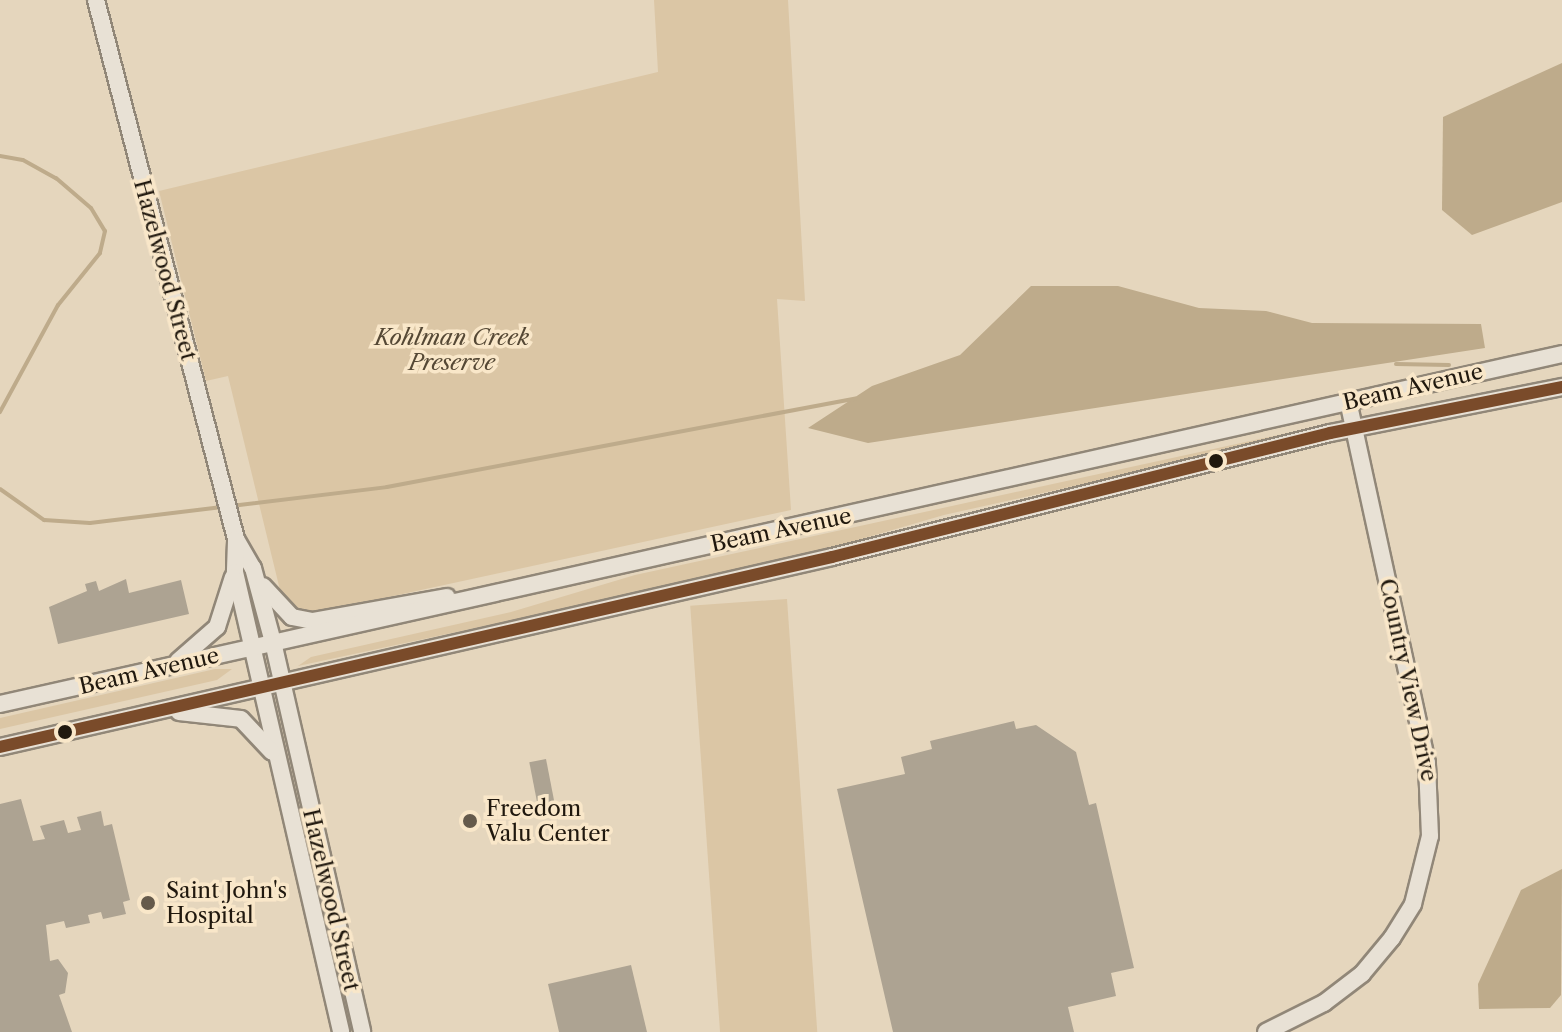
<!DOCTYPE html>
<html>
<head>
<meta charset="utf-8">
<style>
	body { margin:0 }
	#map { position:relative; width:1562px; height:1032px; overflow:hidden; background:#e5d6bd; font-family:"Libre Caslon Text",serif }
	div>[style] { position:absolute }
	.green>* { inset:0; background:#dbc6a5; transform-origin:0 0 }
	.water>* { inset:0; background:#beab8b }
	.stream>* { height:4px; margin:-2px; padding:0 2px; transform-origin:2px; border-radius:2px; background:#beab8b }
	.building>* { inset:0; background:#ada392; transform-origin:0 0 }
	.roads { filter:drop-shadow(2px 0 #918778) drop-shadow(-2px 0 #918778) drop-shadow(0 2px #918778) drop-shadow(0 -2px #918778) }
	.minor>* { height:16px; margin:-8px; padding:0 8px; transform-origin:8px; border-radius:8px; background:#e8e1d5 }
	.bus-1>* { height:12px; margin:-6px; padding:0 6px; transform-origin:6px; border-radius:6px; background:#7a4b2a }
	.dots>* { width:22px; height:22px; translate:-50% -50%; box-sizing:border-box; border:4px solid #f9e7c9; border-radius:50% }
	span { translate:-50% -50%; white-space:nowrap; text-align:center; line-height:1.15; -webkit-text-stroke:7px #f9e7c9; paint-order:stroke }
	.street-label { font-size:22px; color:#20180e }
	.park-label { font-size:22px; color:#554835; font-style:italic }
	.poi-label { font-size:22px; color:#20180e }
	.left { translate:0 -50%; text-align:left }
</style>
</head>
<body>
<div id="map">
	<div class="green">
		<i style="clip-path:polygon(654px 0,788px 0,805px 301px,777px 299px,791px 510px,287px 619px,228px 376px,206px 381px,159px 191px,658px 72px)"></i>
		<i style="clip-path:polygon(1301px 430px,1302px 435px,944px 515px,779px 563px,298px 666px,311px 657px,511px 612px,635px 575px)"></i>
		<i style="left:787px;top:599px;width:434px;height:97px;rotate:86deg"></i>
		<i style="clip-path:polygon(215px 669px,232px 669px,217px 680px,0 729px,0 718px)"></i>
	</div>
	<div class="water">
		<i style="clip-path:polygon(1562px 63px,1562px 202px,1472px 235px,1442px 210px,1443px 117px)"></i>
		<i style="clip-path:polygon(1031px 286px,1118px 286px,1199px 308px,1266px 311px,1312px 323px,1481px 324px,1485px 348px,868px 443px,808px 428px,872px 386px,960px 355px)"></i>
		<i style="clip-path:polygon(1562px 869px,1561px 995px,1550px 1008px,1479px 1009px,1478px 984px,1521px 890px)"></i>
	</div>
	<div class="stream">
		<i style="left:0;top:156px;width:23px;rotate:10deg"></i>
		<i style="left:23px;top:160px;width:38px;rotate:29deg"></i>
		<i style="left:56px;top:178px;width:46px;rotate:40.6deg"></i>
		<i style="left:91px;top:208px;width:27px;rotate:59deg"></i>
		<i style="left:105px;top:231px;width:23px;rotate:103deg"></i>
		<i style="left:100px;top:253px;width:67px;rotate:128.9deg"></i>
		<i style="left:58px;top:305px;width:122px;rotate:118.5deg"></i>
		<i style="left:1396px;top:364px;width:53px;rotate:1.1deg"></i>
		<i style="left:0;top:489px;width:54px;rotate:35.2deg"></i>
		<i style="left:44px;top:520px;width:46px;rotate:3.7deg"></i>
		<i style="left:90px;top:523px;width:133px;rotate:-6.9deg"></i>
		<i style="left:231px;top:506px;width:157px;rotate:-6.9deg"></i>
		<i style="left:387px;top:487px;width:477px;rotate:-10.7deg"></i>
	</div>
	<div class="building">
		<i style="clip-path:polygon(126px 579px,129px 593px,181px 580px,189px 614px,58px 644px,49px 607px,87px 591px,85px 584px,96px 581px,99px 591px)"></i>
		<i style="clip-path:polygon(1014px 721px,1016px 729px,1036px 725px,1076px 752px,1089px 805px,1096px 803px,1134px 968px,1111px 973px,1116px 996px,1068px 1007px,1074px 1032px,893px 1032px,837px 789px,905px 774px,901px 757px,932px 749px,930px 741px)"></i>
		<i style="left:546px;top:759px;width:54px;height:17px;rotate:79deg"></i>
		<i style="clip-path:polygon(21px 799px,33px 841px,45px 839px,40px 826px,64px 820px,68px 833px,81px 830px,77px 817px,101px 811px,104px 826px,112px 824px,130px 900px,123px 902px,126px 914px,103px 919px,101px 912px,88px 915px,90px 923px,66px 928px,64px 921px,46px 925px,50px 961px,58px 959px,68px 973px,65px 993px,59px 995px,72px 1032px,0 1032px,0 804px)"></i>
		<i style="clip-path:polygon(631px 965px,647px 1032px,559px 1032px,548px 984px)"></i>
	</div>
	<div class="roads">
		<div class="minor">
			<i style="left:96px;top:0;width:557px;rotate:75.44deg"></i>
			<i style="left:236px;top:539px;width:34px;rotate:60deg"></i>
			<i style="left:253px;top:568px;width:77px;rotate:74.9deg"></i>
			<i style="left:273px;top:642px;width:400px;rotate:77.1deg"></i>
			<i style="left:236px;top:541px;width:31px;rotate:92deg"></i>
			<i style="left:235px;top:572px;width:472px;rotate:77deg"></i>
			<i style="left:263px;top:586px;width:42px;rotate:46.9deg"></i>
			<i style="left:292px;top:617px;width:21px;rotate:11deg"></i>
			<i style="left:313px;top:621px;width:136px;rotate:-10.2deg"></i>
			<i style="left:178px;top:661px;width:52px;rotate:-41.1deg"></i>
			<i style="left:217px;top:627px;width:52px;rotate:-72.3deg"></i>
			<i style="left:0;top:704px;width:1601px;rotate:-12.63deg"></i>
			<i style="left:179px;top:712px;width:62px;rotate:6.4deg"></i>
			<i style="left:241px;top:719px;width:45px;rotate:46.8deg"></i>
			<i style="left:0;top:747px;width:853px;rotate:-12.86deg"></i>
			<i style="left:832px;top:557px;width:513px;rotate:-13.98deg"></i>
			<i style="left:1330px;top:433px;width:237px;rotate:-11.2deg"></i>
			<i style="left:1266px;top:1032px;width:65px;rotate:-26.6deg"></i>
			<i style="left:1324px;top:1003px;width:48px;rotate:-37.3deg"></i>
			<i style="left:1362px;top:974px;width:47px;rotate:-50.2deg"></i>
			<i style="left:1392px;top:938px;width:40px;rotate:-58deg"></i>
			<i style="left:1413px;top:904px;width:70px;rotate:-76deg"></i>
			<i style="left:1430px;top:836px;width:73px;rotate:-92.4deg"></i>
			<i style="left:1427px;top:763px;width:370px;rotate:-102.3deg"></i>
		</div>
	</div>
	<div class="bus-1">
		<i style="left:0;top:747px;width:853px;rotate:-12.86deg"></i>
		<i style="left:832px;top:557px;width:513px;rotate:-13.98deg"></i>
		<i style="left:1330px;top:433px;width:237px;rotate:-11.2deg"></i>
	</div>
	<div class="dots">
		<i style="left:1216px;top:461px;background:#20180e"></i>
		<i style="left:65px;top:732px;background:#20180e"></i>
		<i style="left:470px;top:821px;background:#655a4b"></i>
		<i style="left:148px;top:903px;background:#655a4b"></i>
	</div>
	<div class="street-label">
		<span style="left:165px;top:270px;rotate:75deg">Hazelwood Street</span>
		<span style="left:1413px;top:387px;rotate:-13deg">Beam Avenue</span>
		<span style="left:781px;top:530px;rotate:-12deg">Beam Avenue</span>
		<span style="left:149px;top:671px;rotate:-13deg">Beam Avenue</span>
		<span style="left:1408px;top:680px;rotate:78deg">Country View Drive</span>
		<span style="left:331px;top:900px;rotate:77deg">Hazelwood Street</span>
	</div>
	<div class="park-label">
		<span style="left:452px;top:350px">Kohlman Creek<br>Preserve</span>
	</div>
	<div class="poi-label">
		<span class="left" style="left:486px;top:821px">Freedom<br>Valu Center</span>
		<span class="left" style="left:166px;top:903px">Saint John's<br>Hospital</span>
	</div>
</div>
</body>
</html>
